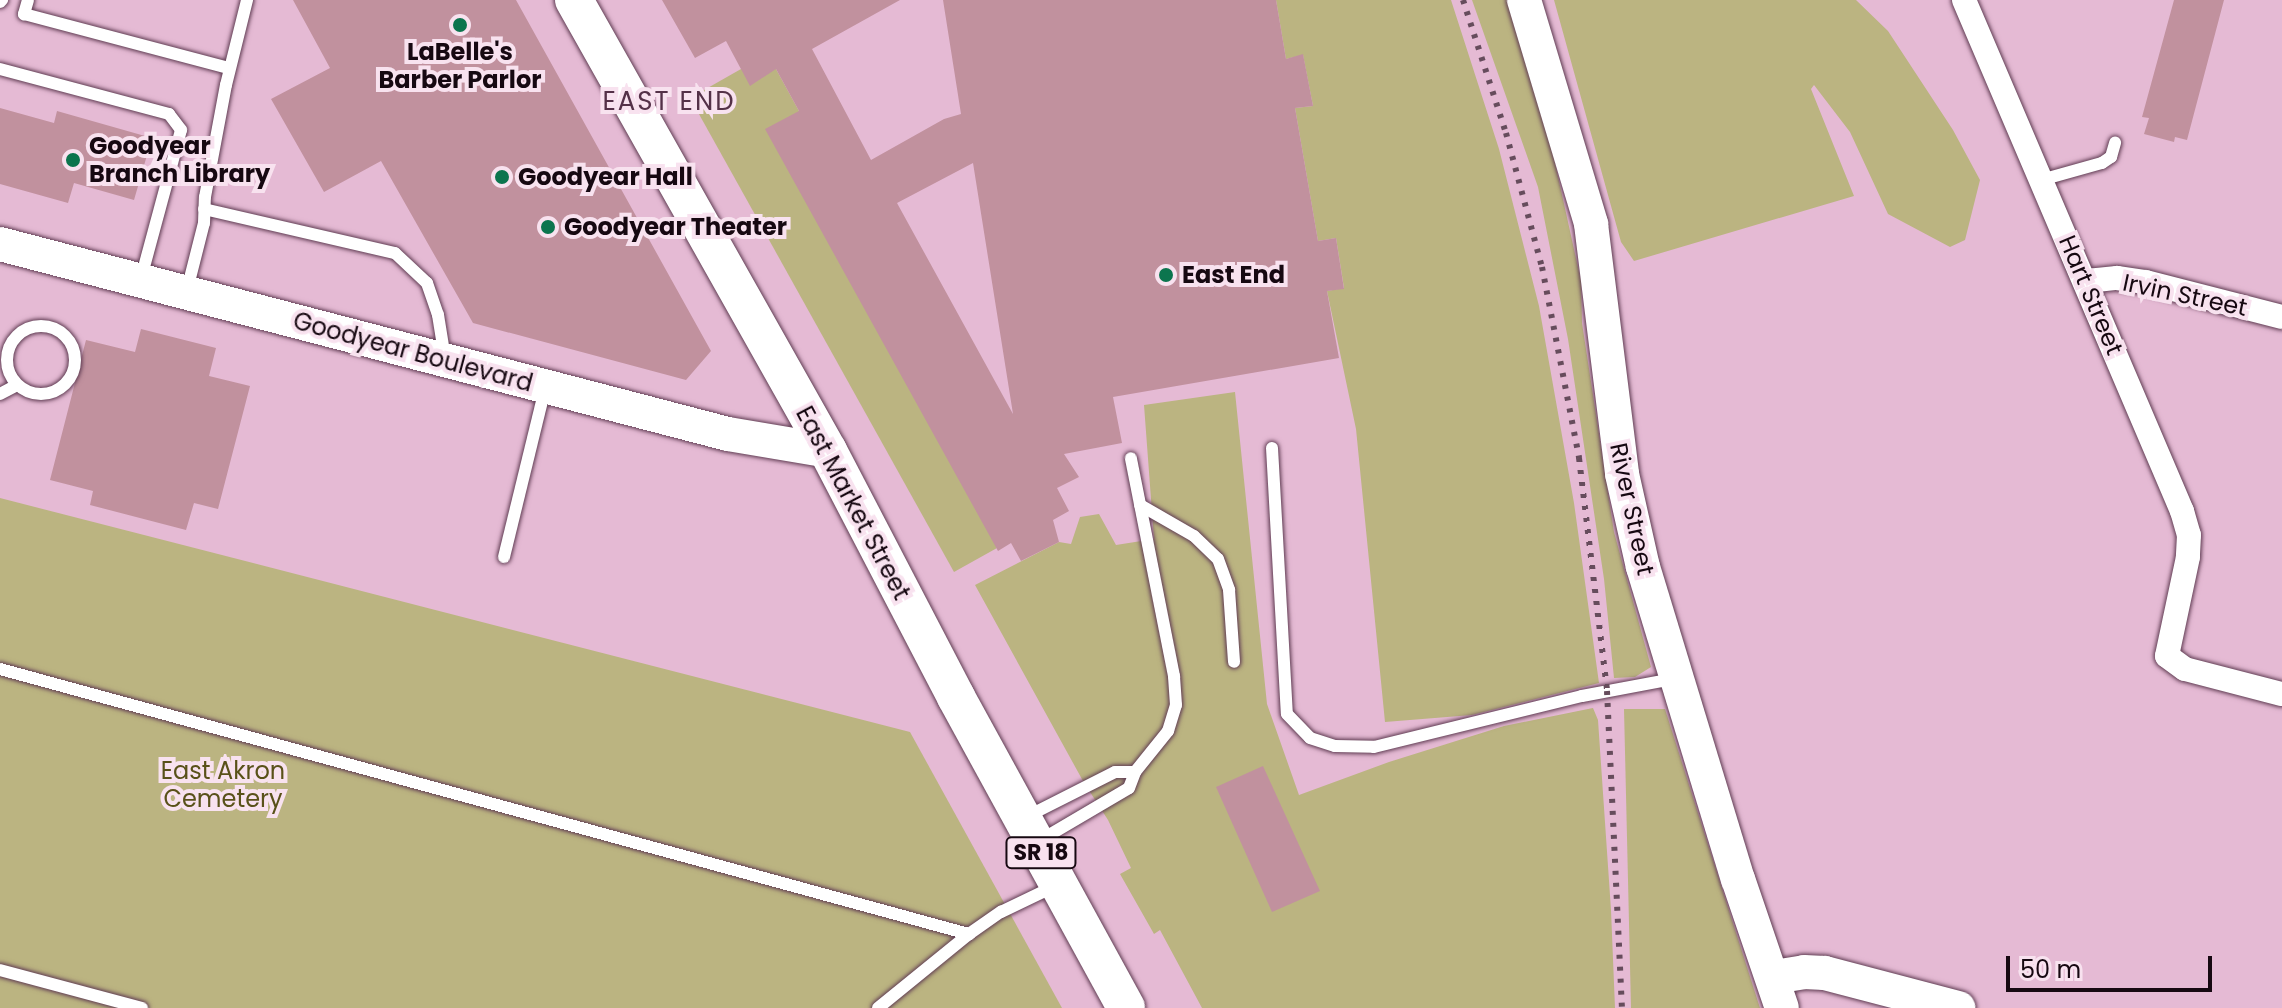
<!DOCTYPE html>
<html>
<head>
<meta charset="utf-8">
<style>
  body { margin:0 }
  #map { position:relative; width:2282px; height:1008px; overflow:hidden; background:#e5bad4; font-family:Poppins,sans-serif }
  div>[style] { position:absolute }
  .green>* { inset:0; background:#bbb481 }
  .building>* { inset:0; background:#c1919e }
  .roads { filter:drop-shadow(0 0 2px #603c53) drop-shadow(0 0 2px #603c53) }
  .lane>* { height:12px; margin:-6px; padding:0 6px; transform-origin:6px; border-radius:6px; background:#fff }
  .lane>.ring { margin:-6px; padding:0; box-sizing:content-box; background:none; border:12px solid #fff; border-radius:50% }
  .street>* { height:24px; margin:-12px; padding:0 12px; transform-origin:12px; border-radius:12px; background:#fff }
  .secondary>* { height:34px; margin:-17px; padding:0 17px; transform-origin:17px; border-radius:17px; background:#fff }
  .primary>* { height:38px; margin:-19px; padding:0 19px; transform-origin:19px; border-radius:19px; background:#fff }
  .rail>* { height:6px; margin-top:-3px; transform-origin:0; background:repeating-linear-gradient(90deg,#664c5c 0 4px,transparent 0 12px) }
  .dots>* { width:22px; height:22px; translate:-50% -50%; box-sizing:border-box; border:4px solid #f8e2ef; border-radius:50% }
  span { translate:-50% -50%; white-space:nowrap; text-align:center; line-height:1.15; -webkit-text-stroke:8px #f8e2ef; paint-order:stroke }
  .shield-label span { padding:2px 6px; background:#f8e2ef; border:2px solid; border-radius:6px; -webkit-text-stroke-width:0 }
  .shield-label { font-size:22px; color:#160811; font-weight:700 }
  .poi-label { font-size:24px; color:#160811; font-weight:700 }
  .left { translate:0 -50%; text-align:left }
  .street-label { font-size:24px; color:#160811 }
  .park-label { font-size:24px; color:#595119 }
  .neighbourhood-label { font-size:26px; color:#543148; letter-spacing:2px }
  .scale { position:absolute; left:2006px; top:956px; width:206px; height:36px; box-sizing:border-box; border:4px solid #160811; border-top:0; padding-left:10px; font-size:24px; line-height:28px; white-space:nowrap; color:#160811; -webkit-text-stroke:6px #f8e2ef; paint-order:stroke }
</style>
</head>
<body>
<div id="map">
  <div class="green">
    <div style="clip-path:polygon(1276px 0,1451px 0,1499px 149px,1539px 306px,1574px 503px,1599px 683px,1472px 715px,1385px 722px,1356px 429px,1327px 291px,1344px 288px,1336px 238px,1318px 241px,1295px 108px,1313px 106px,1303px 55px,1286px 59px)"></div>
    <div style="clip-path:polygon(1472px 0,1507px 0,1544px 113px,1581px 281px,1582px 323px,1614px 532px,1651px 667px,1635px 677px,1614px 678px,1604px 579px,1568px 339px,1538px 187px)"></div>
    <div style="clip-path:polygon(1554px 0,1856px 0,1888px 31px,1953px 130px,1980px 180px,1965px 240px,1950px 247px,1888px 214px,1850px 132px,1814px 85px,1811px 89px,1854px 196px,1634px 261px,1621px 242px)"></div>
    <div style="clip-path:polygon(741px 69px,776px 69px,799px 111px,997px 548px,954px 572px,690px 98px)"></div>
    <div style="clip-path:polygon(1235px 392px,1267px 704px,1299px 795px,1389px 762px,1504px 726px,1593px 708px,1598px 720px,1611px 910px,1615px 1008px,1202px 1008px,1160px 930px,1154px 934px,1120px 874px,1131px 868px,1108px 820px,1083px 781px,975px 585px,1059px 542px,1071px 544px,1080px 517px,1099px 514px,1116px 545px,1154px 539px,1144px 405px)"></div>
    <div style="clip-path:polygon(0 498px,910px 732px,1062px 1008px,0 1008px)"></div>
    <div style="clip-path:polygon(1624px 709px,1665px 709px,1760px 1008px,1631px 1008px)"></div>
  </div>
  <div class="building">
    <div style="clip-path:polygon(293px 0,516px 0,711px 351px,686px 380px,473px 323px,381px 161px,324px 192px,271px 99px,330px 68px)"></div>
    <div style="clip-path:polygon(evenodd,662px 0,900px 0,812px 49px,871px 160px,944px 119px,961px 114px,943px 0,1276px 0,1286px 59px,1303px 54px,1313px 106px,1295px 108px,1318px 241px,1336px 238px,1344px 289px,1327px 291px,1339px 358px,1113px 397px,1122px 443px,1064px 454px,1079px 477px,1057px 488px,1069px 511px,1053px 520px,1059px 542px,1021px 561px,1011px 543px,998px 551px,765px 129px,799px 111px,776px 69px,750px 86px,726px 41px,695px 58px,662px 0,973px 163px,1013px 414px,897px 203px,973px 163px)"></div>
    <div style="clip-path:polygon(2174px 0,2224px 0,2187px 140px,2175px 137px,2174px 142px,2144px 134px,2149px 118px,2142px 117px)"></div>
    <div style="clip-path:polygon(0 108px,54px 123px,57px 111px,152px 138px,134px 200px,74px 183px,68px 203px,0 184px)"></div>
    <div style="clip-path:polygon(141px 329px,216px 348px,209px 376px,250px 386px,218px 509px,194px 503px,186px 530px,90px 505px,93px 491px,50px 480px,86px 340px,135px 352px)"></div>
    <div style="clip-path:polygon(1263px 766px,1320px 891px,1272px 912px,1216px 787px)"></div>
  </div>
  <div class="roads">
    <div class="lane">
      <div style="left:28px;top:0;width:15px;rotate:106deg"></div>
      <div style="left:24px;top:14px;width:212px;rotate:14.8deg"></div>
      <div style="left:0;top:2px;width:3px;rotate:-45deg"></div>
      <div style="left:0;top:69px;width:175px;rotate:14.9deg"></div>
      <div style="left:169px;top:114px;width:20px;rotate:53deg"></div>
      <div style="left:181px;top:130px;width:153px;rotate:105.1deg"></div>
      <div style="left:2041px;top:180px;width:63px;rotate:-15.6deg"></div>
      <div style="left:2102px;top:163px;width:11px;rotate:-34deg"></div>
      <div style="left:2111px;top:157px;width:15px;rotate:-74deg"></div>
      <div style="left:204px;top:209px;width:196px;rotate:13deg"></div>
      <div style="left:395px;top:253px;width:44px;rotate:43.2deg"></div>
      <div style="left:427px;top:283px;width:34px;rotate:71deg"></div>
      <div style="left:438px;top:315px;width:44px;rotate:80.8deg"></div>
      <div style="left:187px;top:290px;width:69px;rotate:-75.8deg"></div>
      <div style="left:204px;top:223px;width:26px;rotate:-88deg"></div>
      <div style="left:205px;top:197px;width:114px;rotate:-79.4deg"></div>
      <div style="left:226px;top:85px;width:88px;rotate:-76.1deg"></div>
      <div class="ring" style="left:7px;top:326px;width:56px;height:56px"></div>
      <div style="left:0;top:394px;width:19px;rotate:-28deg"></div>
      <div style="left:1272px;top:448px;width:266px;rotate:86.8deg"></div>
      <div style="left:1287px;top:714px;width:33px;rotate:46deg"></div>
      <div style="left:1310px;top:738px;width:26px;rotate:18deg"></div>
      <div style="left:1335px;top:746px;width:39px;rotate:1deg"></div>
      <div style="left:1374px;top:747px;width:214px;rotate:-13.8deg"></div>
      <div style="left:1582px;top:696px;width:93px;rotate:-10.6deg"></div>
      <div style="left:1140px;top:505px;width:62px;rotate:29.9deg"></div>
      <div style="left:1194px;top:536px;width:33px;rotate:44deg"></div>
      <div style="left:1218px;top:559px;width:33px;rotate:70deg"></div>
      <div style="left:1229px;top:590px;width:72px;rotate:86deg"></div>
      <div style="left:504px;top:557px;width:173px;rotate:-76.3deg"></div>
      <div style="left:0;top:669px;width:1005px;rotate:15.3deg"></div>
      <div style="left:1026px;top:817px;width:100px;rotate:-26.8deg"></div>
      <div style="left:1115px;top:772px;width:20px"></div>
      <div style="left:1039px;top:841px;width:104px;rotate:-30.5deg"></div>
      <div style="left:1129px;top:788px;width:17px;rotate:-69deg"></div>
      <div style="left:1135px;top:772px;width:53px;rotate:-51.2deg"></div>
      <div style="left:1168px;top:731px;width:27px;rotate:-73deg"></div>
      <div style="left:1176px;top:705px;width:29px;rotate:-94deg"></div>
      <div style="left:1174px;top:676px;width:222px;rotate:-101.2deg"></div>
      <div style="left:0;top:970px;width:147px;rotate:15deg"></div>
      <div style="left:878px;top:1008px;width:117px;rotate:-39.1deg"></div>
      <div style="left:969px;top:934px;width:39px;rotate:-35deg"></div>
      <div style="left:1001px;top:912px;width:60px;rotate:-25.7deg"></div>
    </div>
    <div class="street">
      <div style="left:1964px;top:0;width:556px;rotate:66.9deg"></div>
      <div style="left:2182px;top:511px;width:25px;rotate:74deg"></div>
      <div style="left:2189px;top:535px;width:22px;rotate:93deg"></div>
      <div style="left:2188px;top:557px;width:101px;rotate:102deg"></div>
      <div style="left:2167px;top:656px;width:22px;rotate:36deg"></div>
      <div style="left:2185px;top:669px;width:100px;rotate:14.5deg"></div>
      <div style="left:2087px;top:281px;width:30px;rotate:-6deg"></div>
      <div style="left:2117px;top:278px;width:29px;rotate:8deg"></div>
      <div style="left:2146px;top:282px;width:140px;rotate:14.4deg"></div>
    </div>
    <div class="secondary">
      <div style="left:1524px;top:0;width:234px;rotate:73.3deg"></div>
      <div style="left:1591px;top:224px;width:252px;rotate:82.9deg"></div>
      <div style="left:1622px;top:474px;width:95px;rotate:77.3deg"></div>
      <div style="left:1643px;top:567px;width:326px;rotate:73.1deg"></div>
      <div style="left:1738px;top:879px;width:136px;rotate:71.2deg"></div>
      <div style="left:0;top:244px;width:752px;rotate:14.63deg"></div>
      <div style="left:728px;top:434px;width:101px;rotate:9.6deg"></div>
      <div style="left:1774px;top:977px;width:30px;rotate:-9deg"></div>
      <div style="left:1804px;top:972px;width:21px;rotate:3deg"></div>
      <div style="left:1825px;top:973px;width:138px;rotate:14.7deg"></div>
    </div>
    <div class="primary">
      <div style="left:574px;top:0;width:518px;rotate:60.61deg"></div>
      <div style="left:828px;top:451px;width:277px;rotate:62.5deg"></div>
      <div style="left:956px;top:697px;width:354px;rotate:61.3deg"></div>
    </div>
  </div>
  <div class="rail">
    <div style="left:1463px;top:0;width:140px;rotate:72.1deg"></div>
    <div style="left:1506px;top:133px;width:139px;rotate:75deg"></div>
    <div style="left:1542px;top:267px;width:195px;rotate:79deg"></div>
    <div style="left:1579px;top:458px;width:235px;rotate:83.1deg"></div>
    <div style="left:1607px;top:691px;width:317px;rotate:87.3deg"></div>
  </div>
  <div class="dots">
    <div style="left:460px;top:25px;background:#0c754e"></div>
    <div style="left:73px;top:160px;background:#0c754e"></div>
    <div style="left:502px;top:177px;background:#0c754e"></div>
    <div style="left:548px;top:227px;background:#0c754e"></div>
    <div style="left:1166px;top:275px;background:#0c754e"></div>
  </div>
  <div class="shield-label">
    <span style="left:1041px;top:853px">SR 18</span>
  </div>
  <div class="poi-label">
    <span style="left:460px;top:66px">LaBelle's<br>Barber Parlor</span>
    <span class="left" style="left:89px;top:160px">Goodyear<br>Branch Library</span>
    <span class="left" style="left:518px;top:177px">Goodyear Hall</span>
    <span class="left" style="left:564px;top:227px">Goodyear Theater</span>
    <span class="left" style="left:1182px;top:275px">East End</span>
  </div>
  <div class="street-label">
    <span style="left:2091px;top:295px;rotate:67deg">Hart Street</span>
    <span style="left:2185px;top:295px;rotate:12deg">Irvin Street</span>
    <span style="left:413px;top:352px;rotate:15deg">Goodyear Boulevard</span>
    <span style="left:853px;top:503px;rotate:62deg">East Market Street</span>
    <span style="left:1632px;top:509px;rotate:78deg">River Street</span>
  </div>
  <div class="park-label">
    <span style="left:223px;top:785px">East Akron<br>Cemetery</span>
  </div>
  <div class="neighbourhood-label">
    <span style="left:669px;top:102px">EAST END</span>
  </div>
  <div class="scale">50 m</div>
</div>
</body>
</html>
